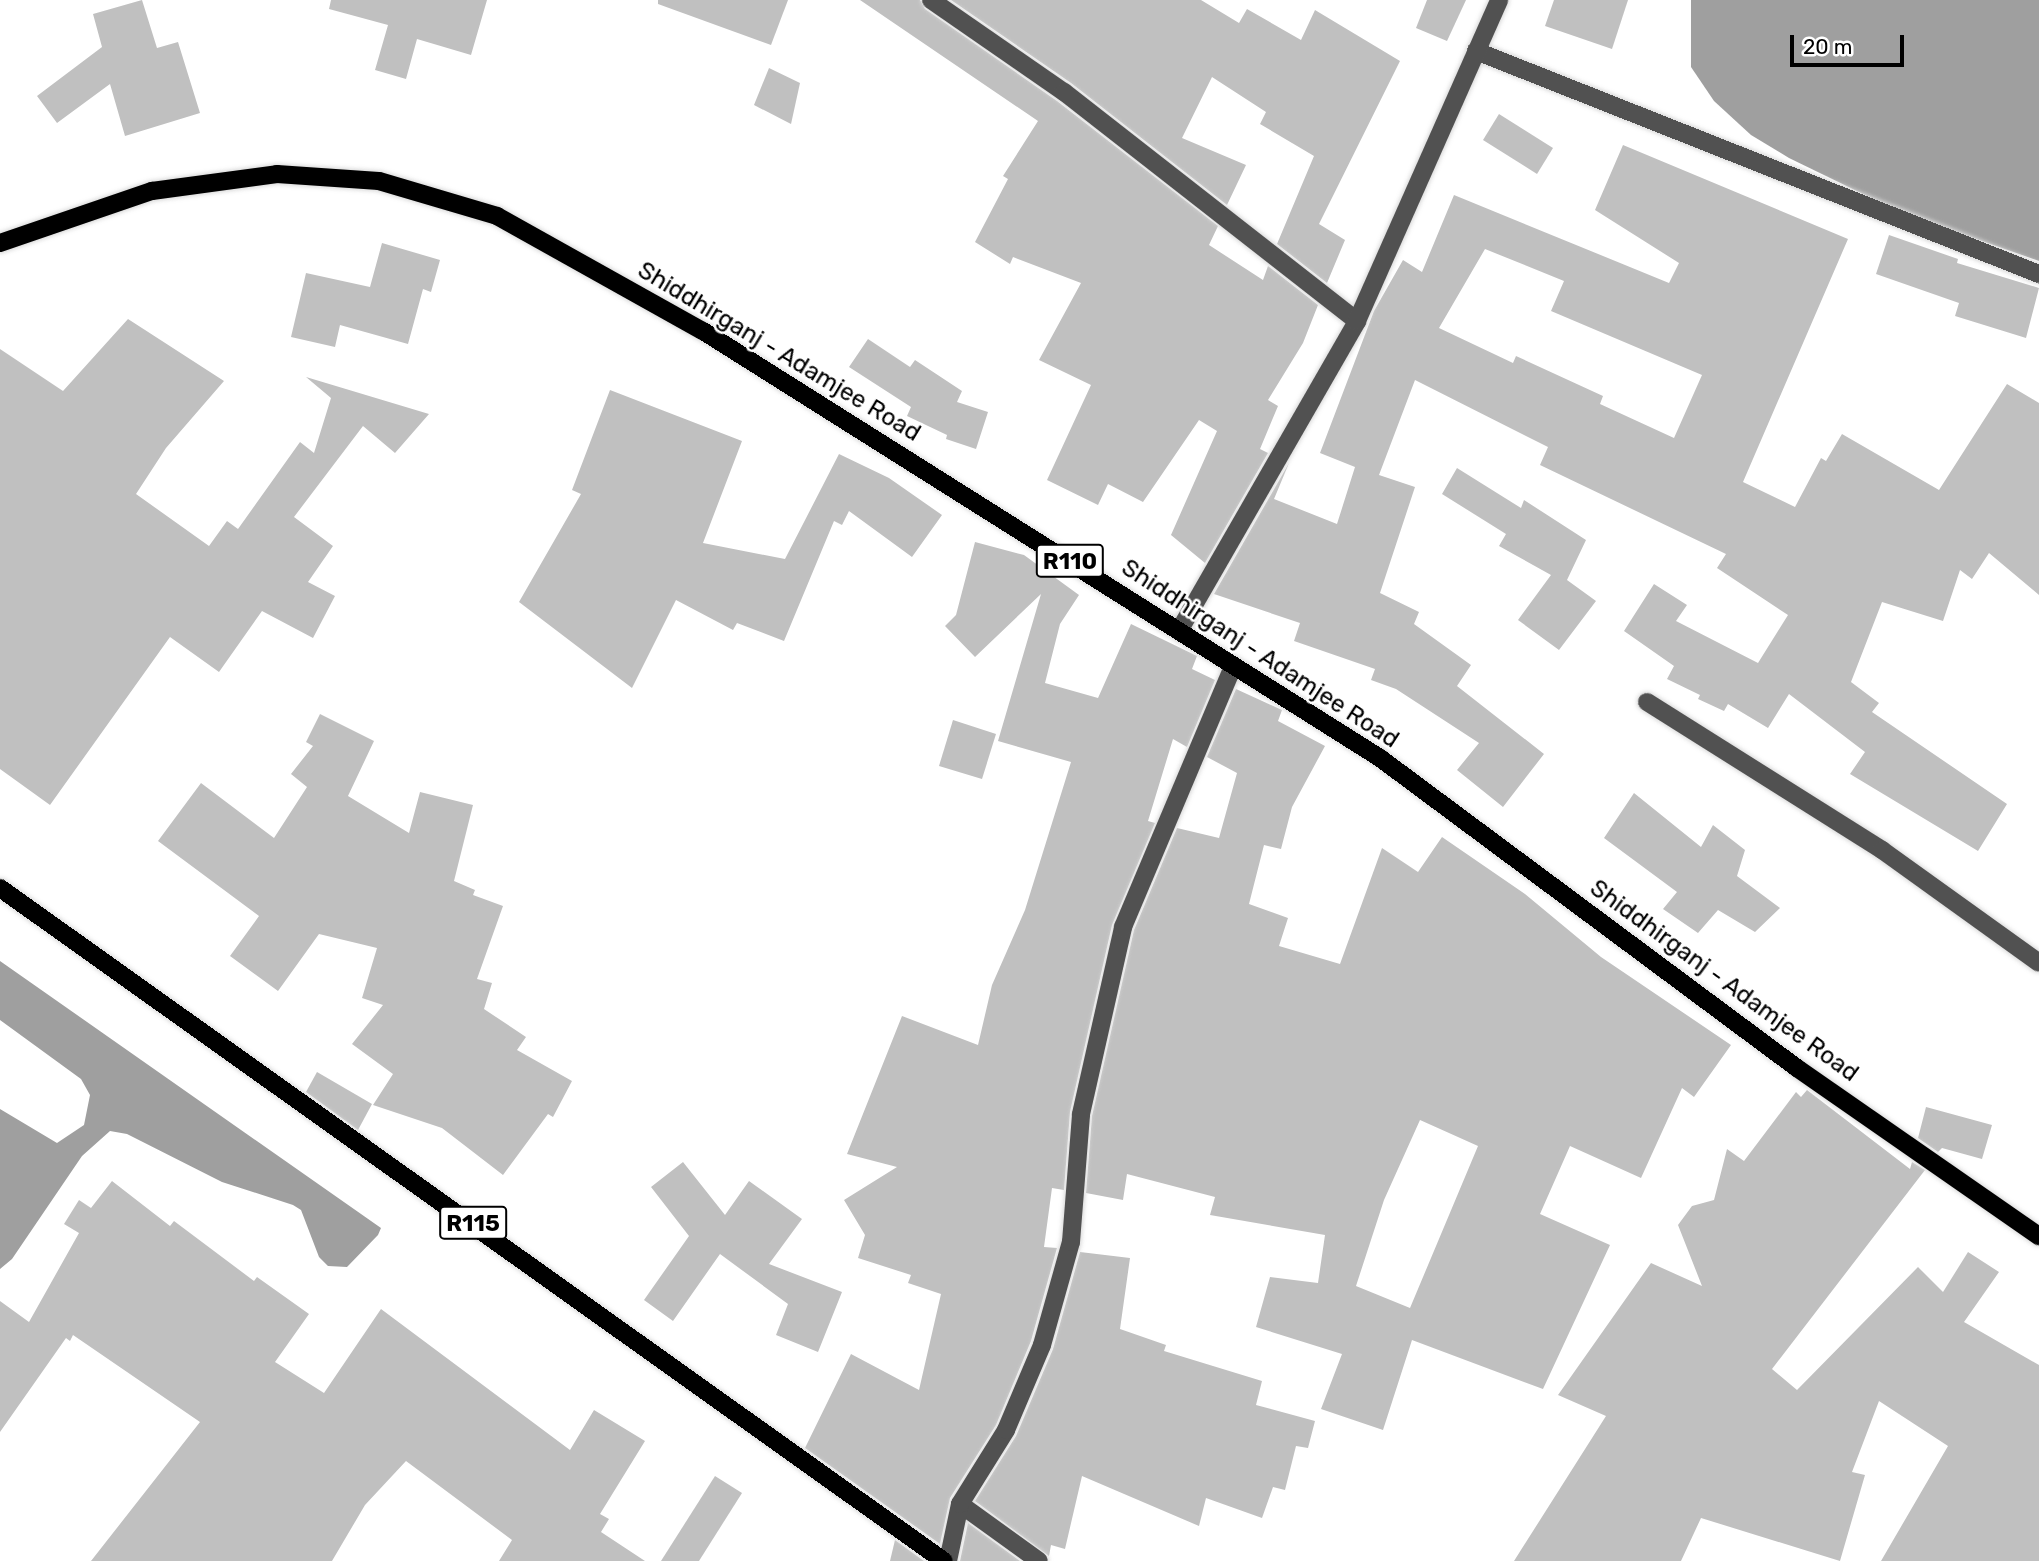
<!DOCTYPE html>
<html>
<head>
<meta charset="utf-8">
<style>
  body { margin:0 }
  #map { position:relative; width:2039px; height:1561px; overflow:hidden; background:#fff; font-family:Rubik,sans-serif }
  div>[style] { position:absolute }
  .water>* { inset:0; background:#9f9f9f }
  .building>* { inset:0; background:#c0c0c0 }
  .roads { filter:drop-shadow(0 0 2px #dbdbdb) drop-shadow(0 0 2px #dbdbdb) }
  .minor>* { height:18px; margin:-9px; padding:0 9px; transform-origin:9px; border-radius:9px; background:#515151 }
  .major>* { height:18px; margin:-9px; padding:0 9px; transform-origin:9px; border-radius:9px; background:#000 }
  span { translate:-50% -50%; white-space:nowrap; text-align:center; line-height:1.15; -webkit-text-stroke:5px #fff; paint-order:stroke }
  .shield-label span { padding:2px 5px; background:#fff; border:2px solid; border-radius:5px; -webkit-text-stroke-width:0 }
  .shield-label { font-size:23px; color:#000; font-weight:700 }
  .street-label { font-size:24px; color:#000 }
  .scale { position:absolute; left:1790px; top:35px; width:114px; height:32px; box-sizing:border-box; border:4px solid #000; border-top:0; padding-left:9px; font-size:21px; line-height:24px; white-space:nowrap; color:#000; -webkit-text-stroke:5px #fff; paint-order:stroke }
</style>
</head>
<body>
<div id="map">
  <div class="water">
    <div style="clip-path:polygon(1691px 0,2039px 0,2039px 261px,1902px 213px,1789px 158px,1751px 135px,1714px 101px,1691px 67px)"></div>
    <div style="clip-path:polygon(0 961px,381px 1228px,378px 1235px,347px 1267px,328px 1266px,319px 1257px,301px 1210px,293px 1205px,222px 1182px,127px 1134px,110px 1131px,82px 1156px,12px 1259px,0 1269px,0 1109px,57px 1143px,84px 1125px,90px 1095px,81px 1079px,0 1020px)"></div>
  </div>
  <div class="building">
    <div style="clip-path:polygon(142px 0,157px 48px,178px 42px,200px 113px,125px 136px,110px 84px,57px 123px,37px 96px,102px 47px,93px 14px)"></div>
    <div style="clip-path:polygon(331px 0,487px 0,471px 55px,417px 39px,406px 79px,375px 70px,388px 25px,329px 9px)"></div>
    <div style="clip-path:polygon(658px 0,788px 0,771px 45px,658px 4px)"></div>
    <div style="clip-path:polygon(860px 0,920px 0,925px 9px,1057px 101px,1218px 226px,1209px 245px,1263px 280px,1268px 266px,1318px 305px,1303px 343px,1268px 400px,1278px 406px,1260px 449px,1268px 453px,1205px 563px,1171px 535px,1217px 431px,1199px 420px,1143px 502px,1108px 484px,1098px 505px,1047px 480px,1091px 385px,1039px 360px,1081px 283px,1013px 257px,1010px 264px,975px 242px,1008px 179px,1003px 176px,1038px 121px)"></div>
    <div style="clip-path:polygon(951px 0,1201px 0,1239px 23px,1247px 9px,1301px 40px,1315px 10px,1400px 61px,1319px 224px,1345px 240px,1327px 283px,1277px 244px,1314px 156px,1260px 124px,1266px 112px,1212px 77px,1182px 138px,1246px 165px,1227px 205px,1071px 83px)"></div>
    <div style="clip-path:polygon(1427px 0,1466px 0,1447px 41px,1416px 28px)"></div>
    <div style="clip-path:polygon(1554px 0,1628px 0,1612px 49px,1545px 26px)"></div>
    <div style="clip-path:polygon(769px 68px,800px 83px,791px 124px,754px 105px)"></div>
    <div style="clip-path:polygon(1499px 114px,1553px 148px,1537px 174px,1483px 140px)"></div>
    <div style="clip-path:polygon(evenodd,1623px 145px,1848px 239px,1743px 482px,1795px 507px,1821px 458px,1826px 461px,1842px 434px,1939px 490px,2007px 384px,2039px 403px,2039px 595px,1989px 553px,1972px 579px,1960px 570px,1943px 621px,1882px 602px,1851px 682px,1879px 703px,1872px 712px,2007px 804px,1978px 851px,1850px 774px,1865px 752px,1789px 694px,1768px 728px,1728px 704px,1724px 711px,1698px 699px,1700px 695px,1667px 679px,1674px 666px,1624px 631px,1654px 584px,1687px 605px,1676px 621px,1758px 663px,1788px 615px,1717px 568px,1726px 554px,1540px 465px,1548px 447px,1415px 380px,1379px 475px,1415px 487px,1380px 593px,1419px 612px,1414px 624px,1471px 665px,1457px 686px,1544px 754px,1503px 807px,1457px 770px,1479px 743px,1396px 689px,1371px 680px,1375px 669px,1294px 641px,1300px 623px,1214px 594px,1289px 463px,1274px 499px,1337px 524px,1355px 467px,1320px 453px,1374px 311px,1403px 260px,1422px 272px,1454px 195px,1669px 283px,1679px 263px,1595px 210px,1623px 145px,1485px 249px,1564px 281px,1551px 311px,1702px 375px,1674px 438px,1600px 404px,1603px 396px,1516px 356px,1513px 363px,1439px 328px,1485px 249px)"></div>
    <div style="clip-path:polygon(1889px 235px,1958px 259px,1957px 263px,2039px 288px,2026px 338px,1955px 316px,1959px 303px,1876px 274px)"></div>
    <div style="clip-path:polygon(382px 243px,440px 260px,431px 292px,423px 289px,408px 344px,340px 325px,335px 347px,291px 337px,306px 273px,370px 287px)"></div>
    <div style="clip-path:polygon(128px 319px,224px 381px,166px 448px,136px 494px,209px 546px,227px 521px,238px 529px,300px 442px,314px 453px,331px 398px,306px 377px,429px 414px,395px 453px,363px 426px,294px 517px,333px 546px,308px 582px,335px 596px,313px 638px,262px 611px,219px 672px,170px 637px,50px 805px,0 769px,0 349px,63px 391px)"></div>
    <div style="clip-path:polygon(868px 339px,910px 367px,915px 360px,962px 391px,957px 402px,988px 412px,976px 449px,946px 439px,947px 435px,907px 416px,911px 407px,849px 367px)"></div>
    <div style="clip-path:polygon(610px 390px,742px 441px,703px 543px,785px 559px,839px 454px,889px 478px,942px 515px,912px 557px,849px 511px,842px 525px,834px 521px,784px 641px,737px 623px,733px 630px,676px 600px,632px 688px,519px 602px,581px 494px,572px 490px)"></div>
    <div style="clip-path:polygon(1457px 468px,1521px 508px,1524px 500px,1586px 540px,1567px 580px,1596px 601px,1559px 650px,1518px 620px,1551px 575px,1499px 546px,1506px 534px,1442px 494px)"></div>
    <div style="clip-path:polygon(975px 542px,1024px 555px,1079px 595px,1060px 624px,1045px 683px,1098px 698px,1131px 624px,1197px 656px,1192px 669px,1215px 680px,1187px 747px,1173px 739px,1148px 821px,1155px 823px,1112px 925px,1070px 1112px,1064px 1190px,1052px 1188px,1044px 1247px,1057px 1248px,1031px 1341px,996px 1425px,950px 1498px,940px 1544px,805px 1448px,851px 1354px,919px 1390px,941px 1294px,908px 1283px,911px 1275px,858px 1258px,865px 1235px,844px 1200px,897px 1167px,847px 1154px,902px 1016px,978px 1045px,992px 985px,1025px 910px,1071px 762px,998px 741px,1041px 594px,975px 657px,945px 626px,956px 615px)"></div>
    <div style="clip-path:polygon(evenodd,1236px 689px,1282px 710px,1278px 721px,1325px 746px,1292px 807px,1281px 849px,1264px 845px,1249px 904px,1288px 918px,1279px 946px,1340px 964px,1382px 848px,1418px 872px,1442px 837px,1525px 894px,1601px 957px,1731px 1045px,1694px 1097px,1682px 1088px,1641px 1178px,1570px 1146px,1540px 1214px,1610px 1245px,1543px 1389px,1412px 1340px,1383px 1430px,1321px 1409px,1342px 1354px,1256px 1327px,1270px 1277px,1318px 1283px,1325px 1235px,1210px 1215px,1215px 1197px,1127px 1174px,1123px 1200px,1086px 1193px,1092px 1116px,1134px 930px,1177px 828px,1219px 838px,1237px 773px,1207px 757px,1236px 689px,1420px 1120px,1478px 1146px,1410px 1308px,1356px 1286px,1384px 1200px,1420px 1120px)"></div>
    <div style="clip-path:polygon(320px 714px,374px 741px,348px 796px,409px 833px,420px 792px,473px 805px,454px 881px,475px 890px,473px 895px,503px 906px,477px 979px,492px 983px,484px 1009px,526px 1037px,517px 1050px,572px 1081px,553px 1117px,548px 1114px,503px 1175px,442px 1128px,373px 1105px,393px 1074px,352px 1044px,383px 1005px,362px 998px,377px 948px,319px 934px,278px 991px,230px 956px,259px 916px,158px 841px,201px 783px,274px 838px,307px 787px,291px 774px,313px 746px,306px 742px)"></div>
    <div style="clip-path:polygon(953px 720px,996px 734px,982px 779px,939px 766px)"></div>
    <div style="clip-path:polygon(1634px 793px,1701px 847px,1713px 825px,1745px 850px,1737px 876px,1780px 908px,1755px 932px,1718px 910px,1698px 933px,1663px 909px,1677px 892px,1604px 838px)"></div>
    <div style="clip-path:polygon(317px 1072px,372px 1104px,358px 1130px,306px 1092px)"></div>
    <div style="clip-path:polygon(1807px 1090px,1910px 1169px,1912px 1162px,1925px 1170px,1772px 1369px,1797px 1390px,1918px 1267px,1943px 1292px,1968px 1252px,1999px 1272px,1964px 1322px,2039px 1365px,2039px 1561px,1881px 1561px,1948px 1446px,1879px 1401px,1852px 1472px,1865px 1475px,1840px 1561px,1701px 1518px,1681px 1561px,1514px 1561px,1606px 1416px,1558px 1395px,1651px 1263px,1702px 1286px,1678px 1225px,1692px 1206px,1714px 1200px,1727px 1149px,1744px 1161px,1796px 1092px,1801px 1097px)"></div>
    <div style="clip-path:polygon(1926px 1107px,1992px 1125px,1982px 1159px,1942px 1148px,1938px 1152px,1918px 1138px)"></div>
    <div style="clip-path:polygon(683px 1162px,725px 1215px,749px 1181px,802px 1219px,769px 1264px,842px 1292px,818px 1352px,776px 1335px,788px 1304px,720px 1254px,673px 1321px,644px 1300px,689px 1236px,651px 1187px)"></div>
    <div style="clip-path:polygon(112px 1181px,170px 1226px,174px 1221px,254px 1281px,257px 1277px,309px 1314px,275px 1362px,324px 1393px,381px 1309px,570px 1450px,594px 1410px,645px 1441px,600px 1514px,609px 1519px,601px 1532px,645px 1561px,499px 1561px,512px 1540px,406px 1461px,365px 1505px,332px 1561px,91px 1561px,200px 1422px,73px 1335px,70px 1341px,66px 1338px,0 1432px,0 1301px,29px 1322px,79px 1233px,64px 1224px,79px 1200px,91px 1208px)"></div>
    <div style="clip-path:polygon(1080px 1252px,1130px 1258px,1120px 1329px,1166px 1345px,1164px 1351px,1262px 1381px,1256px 1405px,1315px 1421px,1308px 1448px,1296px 1446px,1285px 1490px,1273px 1487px,1262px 1518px,1206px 1498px,1199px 1526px,1082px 1476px,1065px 1549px,1051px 1545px,1049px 1556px,975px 1501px,1016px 1436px,1053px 1349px)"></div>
    <div style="clip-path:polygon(715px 1476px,742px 1493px,699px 1561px,661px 1561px)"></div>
    <div style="clip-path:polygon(968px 1523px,1020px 1561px,960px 1561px)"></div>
    <div style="clip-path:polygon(895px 1540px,924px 1561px,890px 1561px)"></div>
  </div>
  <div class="roads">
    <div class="minor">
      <div style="left:931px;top:0;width:162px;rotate:34.7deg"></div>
      <div style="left:1064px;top:92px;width:372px;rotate:38deg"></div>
      <div style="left:1476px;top:51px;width:606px;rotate:21.61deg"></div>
      <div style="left:1179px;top:631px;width:357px;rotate:-60.1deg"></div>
      <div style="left:1357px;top:321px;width:351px;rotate:-66.1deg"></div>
      <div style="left:1647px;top:702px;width:278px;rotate:32.2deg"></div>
      <div style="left:1882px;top:850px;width:193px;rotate:35.7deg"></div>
      <div style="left:960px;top:1504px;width:97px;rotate:35.8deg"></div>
      <div style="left:948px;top:1561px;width:58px;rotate:-78.1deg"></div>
      <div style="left:960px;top:1504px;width:87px;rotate:-58.1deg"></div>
      <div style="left:1006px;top:1430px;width:92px;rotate:-67deg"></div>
      <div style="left:1042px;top:1345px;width:107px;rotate:-74.3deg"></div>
      <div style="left:1071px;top:1242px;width:128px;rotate:-85.5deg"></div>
      <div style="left:1081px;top:1114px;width:192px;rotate:-77.3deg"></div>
      <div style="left:1123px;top:927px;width:283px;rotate:-67.1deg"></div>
    </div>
    <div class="major">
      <div style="left:0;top:243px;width:161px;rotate:-18.9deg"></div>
      <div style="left:152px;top:191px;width:126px;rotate:-7.7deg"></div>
      <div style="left:277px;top:174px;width:102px;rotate:3.9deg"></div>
      <div style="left:379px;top:181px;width:123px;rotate:16.5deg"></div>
      <div style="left:497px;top:216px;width:236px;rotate:29.2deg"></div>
      <div style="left:703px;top:331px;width:800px;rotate:32.24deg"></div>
      <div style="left:1380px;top:758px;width:520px;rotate:36.63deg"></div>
      <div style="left:1797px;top:1068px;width:295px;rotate:34.8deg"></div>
      <div style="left:0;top:888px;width:1159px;rotate:35.49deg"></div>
    </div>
  </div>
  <div class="shield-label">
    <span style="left:1070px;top:561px">R110</span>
    <span style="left:473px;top:1223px">R115</span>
  </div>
  <div class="street-label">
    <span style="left:779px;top:352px;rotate:31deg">Shiddhirganj - Adamjee Road</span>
    <span style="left:1260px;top:654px;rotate:33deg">Shiddhirganj - Adamjee Road</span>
    <span style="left:1724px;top:981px;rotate:36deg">Shiddhirganj - Adamjee Road</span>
  </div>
  <div class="scale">20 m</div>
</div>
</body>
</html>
